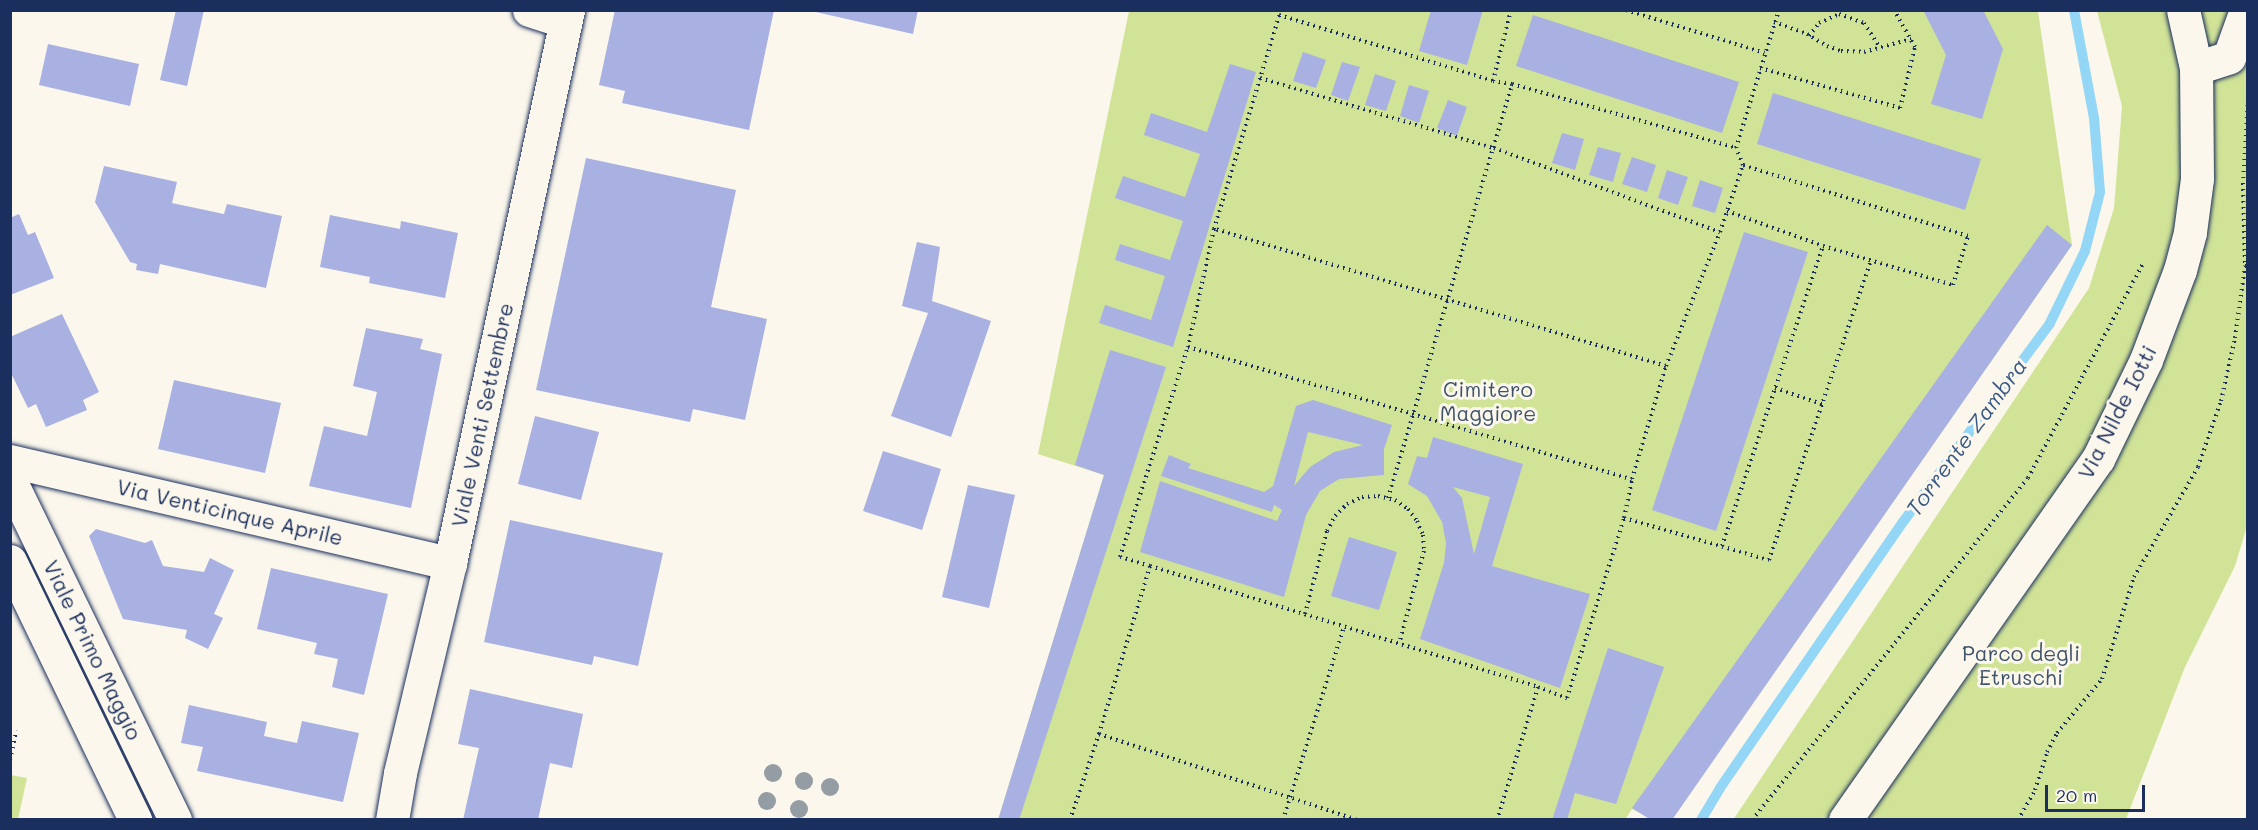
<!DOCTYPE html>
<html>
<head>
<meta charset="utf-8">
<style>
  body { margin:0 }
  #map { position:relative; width:2258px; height:830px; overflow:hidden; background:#fbf7ec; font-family:Mali,sans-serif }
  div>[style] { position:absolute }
  .green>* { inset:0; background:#d1e397 }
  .stream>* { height:10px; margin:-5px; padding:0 5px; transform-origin:5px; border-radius:5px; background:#94d6f6 }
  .building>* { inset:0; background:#a8b1e1 }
  .path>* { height:4px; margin-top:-2px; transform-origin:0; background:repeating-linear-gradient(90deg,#1b2f5e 0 1.5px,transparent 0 6px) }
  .roads { filter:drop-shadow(0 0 2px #1b2f5e) drop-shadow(0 0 2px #1b2f5e) }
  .minor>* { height:33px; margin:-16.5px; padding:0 16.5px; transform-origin:16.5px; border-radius:16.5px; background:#fbf7ec }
  .major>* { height:33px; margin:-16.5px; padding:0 16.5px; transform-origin:16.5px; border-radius:16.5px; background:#fbf7ec }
  .trees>* { width:18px; height:18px; margin:-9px; border-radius:50%; background:#949da4 }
  span { translate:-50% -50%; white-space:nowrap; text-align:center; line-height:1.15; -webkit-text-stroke:6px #fbf7ec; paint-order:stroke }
  .park-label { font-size:21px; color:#3f5369 }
  .street-label { font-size:21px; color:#1b2f5e }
  .water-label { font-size:22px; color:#395984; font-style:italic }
  .frame { position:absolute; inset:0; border:12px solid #1b2f5e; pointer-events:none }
  .scale { position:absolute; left:2045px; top:785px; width:100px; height:27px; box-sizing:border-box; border:3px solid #1b2f5e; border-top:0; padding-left:8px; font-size:18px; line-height:21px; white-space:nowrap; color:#1b2f5e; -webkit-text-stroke:4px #fbf7ec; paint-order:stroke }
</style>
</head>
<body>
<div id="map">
  <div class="green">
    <div style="clip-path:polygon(1129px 11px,2038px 11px,2072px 245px,1672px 819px,1651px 819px,1632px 809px,1625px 820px,998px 820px,1104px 475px,1038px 454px)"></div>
    <div style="clip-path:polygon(2097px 11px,2247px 11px,2247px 526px,2235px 566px,2185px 667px,2126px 819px,1733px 820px,2089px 288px,2114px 208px,2122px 106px)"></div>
    <div style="clip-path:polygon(11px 775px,27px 778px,18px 819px,11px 819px)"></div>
  </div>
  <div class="stream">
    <div style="left:1701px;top:820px;width:37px;rotate:-59deg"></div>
    <div style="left:1720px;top:788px;width:323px;rotate:-55.5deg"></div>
    <div style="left:1903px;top:522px;width:247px;rotate:-53.5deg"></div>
    <div style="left:2050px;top:323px;width:80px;rotate:-64.1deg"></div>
    <div style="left:2085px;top:251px;width:61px;rotate:-75.7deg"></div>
    <div style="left:2100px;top:192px;width:74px;rotate:-94.6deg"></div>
    <div style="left:2094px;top:118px;width:110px;rotate:-100.5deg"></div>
  </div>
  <div class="building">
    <div style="clip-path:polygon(176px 10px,204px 10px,187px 86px,160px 80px)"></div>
    <div style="clip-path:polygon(615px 10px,774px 10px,749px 130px,622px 103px,625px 91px,599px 85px)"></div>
    <div style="clip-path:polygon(807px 10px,918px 10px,913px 34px)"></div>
    <div style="clip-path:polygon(1431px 10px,1483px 10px,1467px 65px,1419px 51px)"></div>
    <div style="clip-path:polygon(1923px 10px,1983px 10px,2003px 49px,1982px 119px,1931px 104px,1946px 55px)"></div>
    <div style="clip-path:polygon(1533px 15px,1739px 82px,1722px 133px,1516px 66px)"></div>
    <div style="clip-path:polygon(48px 44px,139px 64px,130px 106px,39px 85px)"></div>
    <div style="clip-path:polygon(1303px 52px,1326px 60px,1316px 88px,1293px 81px)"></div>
    <div style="clip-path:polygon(1342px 62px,1360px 67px,1348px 101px,1331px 95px)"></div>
    <div style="clip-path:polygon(1230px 64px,1256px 72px,1173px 347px,1099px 323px,1105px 305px,1151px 320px,1165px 276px,1115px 260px,1120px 244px,1170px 260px,1183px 221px,1115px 198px,1123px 176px,1185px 197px,1200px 154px,1144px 135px,1151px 113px,1207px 132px)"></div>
    <div style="clip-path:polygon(1375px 74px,1396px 81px,1386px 111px,1365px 105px)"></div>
    <div style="clip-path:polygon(1409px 85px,1429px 91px,1419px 123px,1400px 116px)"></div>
    <div style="clip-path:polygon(1773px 93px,1981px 159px,1965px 210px,1757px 144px)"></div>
    <div style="clip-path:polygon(1448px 100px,1467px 107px,1457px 136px,1437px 128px)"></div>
    <div style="clip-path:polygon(1562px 133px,1584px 139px,1575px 170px,1552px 163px)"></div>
    <div style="clip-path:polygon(1598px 147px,1621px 153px,1613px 182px,1589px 175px)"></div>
    <div style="clip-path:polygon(1632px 157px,1656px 165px,1647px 192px,1622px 184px)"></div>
    <div style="clip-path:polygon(586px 158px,736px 190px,711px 307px,767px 319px,745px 420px,693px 409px,690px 422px,536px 390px)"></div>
    <div style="clip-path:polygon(104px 166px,177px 182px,172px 203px,224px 214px,227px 204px,282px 216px,266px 288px,160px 264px,158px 274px,136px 270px,137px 264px,130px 262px,95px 202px)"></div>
    <div style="clip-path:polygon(1667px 170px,1688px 177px,1678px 205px,1658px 198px)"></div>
    <div style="clip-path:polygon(1700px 180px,1723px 188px,1715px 213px,1692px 206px)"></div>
    <div style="clip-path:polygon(19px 214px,28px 235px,35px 232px,54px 278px,10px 295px,10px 218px)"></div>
    <div style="clip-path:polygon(330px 215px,400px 229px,401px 221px,458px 233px,445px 298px,369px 283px,370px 277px,320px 267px)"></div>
    <div style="clip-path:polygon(2047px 225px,2072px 245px,1672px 820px,1651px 820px,1632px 808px)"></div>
    <div style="clip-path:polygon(1744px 232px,1808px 252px,1716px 531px,1652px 510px)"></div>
    <div style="clip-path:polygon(917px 242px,940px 247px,932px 301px,991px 321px,951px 437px,891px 416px,928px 313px,902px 306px)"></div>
    <div style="clip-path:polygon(62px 314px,99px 392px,83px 400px,87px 410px,46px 427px,36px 404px,28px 408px,10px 371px,10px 337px)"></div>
    <div style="clip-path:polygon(366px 328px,423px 339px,420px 349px,442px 354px,411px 508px,309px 486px,324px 426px,367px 436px,377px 392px,353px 386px)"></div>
    <div style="clip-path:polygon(1110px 350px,1166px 367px,1019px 820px,998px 820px,1104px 475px,1075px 465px)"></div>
    <div style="clip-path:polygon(174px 380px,281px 403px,265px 473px,158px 449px)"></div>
    <div style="clip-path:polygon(evenodd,1313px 400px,1392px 425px,1384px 449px,1384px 475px,1339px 479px,1320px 491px,1306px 515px,1284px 597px,1140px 552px,1160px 481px,1277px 521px,1282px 510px,1274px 505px,1272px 512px,1161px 476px,1169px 455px,1191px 464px,1188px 468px,1264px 492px,1273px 486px,1296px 406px,1313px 400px,1308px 432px,1363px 445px,1334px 452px,1310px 467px,1294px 486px,1308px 432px)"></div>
    <div style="clip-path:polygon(535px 416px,599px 432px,581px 500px,518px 484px)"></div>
    <div style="clip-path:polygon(evenodd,1433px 437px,1523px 464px,1492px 566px,1590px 594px,1560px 688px,1420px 639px,1444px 563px,1446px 543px,1442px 522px,1427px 496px,1408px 484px,1417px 456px,1427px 458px,1433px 437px,1453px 487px,1490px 497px,1474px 554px,1462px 498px,1453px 487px)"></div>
    <div style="clip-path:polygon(883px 451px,941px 469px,922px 530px,863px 511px)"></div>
    <div style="clip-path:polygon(968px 485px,1015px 495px,989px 608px,942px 597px)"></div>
    <div style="clip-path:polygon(510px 520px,663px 553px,638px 666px,594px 656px,592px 665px,484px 642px)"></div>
    <div style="clip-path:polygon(96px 529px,145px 543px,152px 540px,163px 566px,204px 572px,210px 558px,234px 570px,214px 614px,223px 618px,208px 649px,185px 638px,187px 630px,123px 619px,89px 536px)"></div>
    <div style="clip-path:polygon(1349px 537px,1397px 552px,1379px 610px,1331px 596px)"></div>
    <div style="clip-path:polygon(271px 568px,388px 594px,364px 695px,332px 687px,338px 659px,314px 654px,317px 643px,257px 629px)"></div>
    <div style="clip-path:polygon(1608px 648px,1664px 667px,1616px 804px,1575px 793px,1567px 820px,1552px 820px)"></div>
    <div style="clip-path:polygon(470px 689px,583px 714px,572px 768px,550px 763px,538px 820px,463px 820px,479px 748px,458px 744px)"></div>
    <div style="clip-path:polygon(189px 705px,267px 722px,264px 736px,297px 743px,302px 721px,359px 733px,343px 802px,197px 771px,203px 747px,181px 743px)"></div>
  </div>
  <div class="path">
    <div style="left:1626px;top:10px;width:145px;rotate:17.2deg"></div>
    <div style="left:1279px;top:15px;width:224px;rotate:17.1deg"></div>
    <div style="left:1774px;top:22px;width:35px;rotate:20deg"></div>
    <div style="left:1807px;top:34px;width:23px;rotate:31deg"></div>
    <div style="left:1827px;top:46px;width:15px;rotate:20deg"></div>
    <div style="left:1841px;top:51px;width:23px;rotate:2deg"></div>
    <div style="left:1864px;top:52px;width:49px;rotate:-15.5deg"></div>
    <div style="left:1809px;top:36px;width:16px;rotate:-52deg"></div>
    <div style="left:1819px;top:23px;width:22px;rotate:-24deg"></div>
    <div style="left:1839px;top:14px;width:27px;rotate:20deg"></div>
    <div style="left:1864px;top:23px;width:30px;rotate:57deg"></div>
    <div style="left:1760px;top:68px;width:146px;rotate:15.9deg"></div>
    <div style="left:1900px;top:108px;width:63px;rotate:-76.2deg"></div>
    <div style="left:1915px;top:47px;width:43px;rotate:-119.6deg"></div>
    <div style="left:1260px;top:78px;width:244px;rotate:16.7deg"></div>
    <div style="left:1494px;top:148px;width:241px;rotate:20.4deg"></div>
    <div style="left:1720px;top:232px;width:71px;rotate:-71.1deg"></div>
    <div style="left:1743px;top:165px;width:18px;rotate:-112deg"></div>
    <div style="left:1736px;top:148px;width:145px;rotate:-72.7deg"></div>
    <div style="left:1512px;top:84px;width:233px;rotate:15.9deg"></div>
    <div style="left:2248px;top:99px;width:84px;rotate:93.4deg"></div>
    <div style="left:2243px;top:183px;width:83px;rotate:88.6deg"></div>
    <div style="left:2245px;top:266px;width:3px"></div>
    <div style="left:1727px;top:211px;width:102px;rotate:20deg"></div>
    <div style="left:1823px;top:246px;width:136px;rotate:16.7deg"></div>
    <div style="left:1953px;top:285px;width:51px;rotate:-73deg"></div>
    <div style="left:1968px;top:236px;width:236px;rotate:-162.5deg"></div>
    <div style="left:1214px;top:229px;width:121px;rotate:102.4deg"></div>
    <div style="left:1188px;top:347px;width:463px;rotate:16.6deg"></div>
    <div style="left:1632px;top:479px;width:118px;rotate:-73.3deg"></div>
    <div style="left:1666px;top:366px;width:472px;rotate:-163.1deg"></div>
    <div style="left:1214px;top:229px;width:229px;rotate:-73deg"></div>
    <div style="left:1666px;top:366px;width:144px;rotate:-68.1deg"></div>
    <div style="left:1775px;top:388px;width:50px;rotate:18.8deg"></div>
    <div style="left:1388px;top:498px;width:432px;rotate:-73.3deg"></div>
    <div style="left:1512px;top:84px;width:19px;rotate:-171deg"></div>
    <div style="left:1493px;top:81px;width:73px;rotate:-75.8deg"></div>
    <div style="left:1624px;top:518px;width:151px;rotate:16.2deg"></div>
    <div style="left:1769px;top:560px;width:317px;rotate:-71.2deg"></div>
    <div style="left:1722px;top:546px;width:317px;rotate:-71.4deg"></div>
    <div style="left:1150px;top:566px;width:31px;rotate:-163deg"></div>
    <div style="left:1120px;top:557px;width:221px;rotate:-72.1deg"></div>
    <div style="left:1305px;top:614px;width:86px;rotate:-75.2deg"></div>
    <div style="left:1327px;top:531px;width:17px;rotate:-62deg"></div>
    <div style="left:1335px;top:516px;width:17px;rotate:-45deg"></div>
    <div style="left:1347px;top:504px;width:17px;rotate:-25deg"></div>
    <div style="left:1362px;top:497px;width:16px;rotate:-4deg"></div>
    <div style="left:1378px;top:496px;width:17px;rotate:13deg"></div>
    <div style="left:1395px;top:500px;width:16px;rotate:35deg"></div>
    <div style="left:1408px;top:509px;width:15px;rotate:53deg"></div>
    <div style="left:1417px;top:521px;width:15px;rotate:67deg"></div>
    <div style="left:1423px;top:535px;width:16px;rotate:86deg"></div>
    <div style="left:1424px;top:551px;width:96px;rotate:105deg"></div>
    <div style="left:1538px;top:687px;width:31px;rotate:21deg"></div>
    <div style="left:1567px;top:698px;width:189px;rotate:-72.4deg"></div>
    <div style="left:1624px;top:518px;width:40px;rotate:-78deg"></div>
    <div style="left:1099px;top:734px;width:176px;rotate:-73.1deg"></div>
    <div style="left:1150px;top:566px;width:406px;rotate:17.3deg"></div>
    <div style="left:1538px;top:687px;width:139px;rotate:107.1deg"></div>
    <div style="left:10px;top:760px;width:30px;rotate:-78deg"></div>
    <div style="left:1070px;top:820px;width:91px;rotate:-71.4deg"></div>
    <div style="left:1099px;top:734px;width:272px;rotate:18.4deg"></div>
    <div style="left:1283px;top:820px;width:202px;rotate:-72.5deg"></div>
    <div style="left:1752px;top:820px;width:439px;rotate:-51.1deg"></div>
    <div style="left:2028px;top:478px;width:242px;rotate:-61.8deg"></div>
    <div style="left:2018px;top:820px;width:34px;rotate:-60deg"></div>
    <div style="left:2035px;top:790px;width:40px;rotate:-72deg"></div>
    <div style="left:2047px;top:752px;width:21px;rotate:-62deg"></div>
    <div style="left:2057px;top:733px;width:70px;rotate:-50.2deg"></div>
    <div style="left:2102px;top:679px;width:107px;rotate:-72.6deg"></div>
    <div style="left:2134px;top:577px;width:127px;rotate:-59.8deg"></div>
    <div style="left:2198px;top:467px;width:70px;rotate:-70.8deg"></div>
    <div style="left:2221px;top:401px;width:65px;rotate:-77.5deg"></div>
    <div style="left:2235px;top:338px;width:73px;rotate:-82.1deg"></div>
  </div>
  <div class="roads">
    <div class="minor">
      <div style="left:529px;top:10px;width:38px;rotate:18deg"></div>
      <div style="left:2196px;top:68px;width:35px;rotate:-18deg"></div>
      <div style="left:2229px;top:57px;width:50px;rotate:-70.1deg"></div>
      <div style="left:10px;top:461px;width:452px;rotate:13.1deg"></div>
      <div style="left:392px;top:820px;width:48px;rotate:-80.3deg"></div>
      <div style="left:400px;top:773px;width:216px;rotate:-76.6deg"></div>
      <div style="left:450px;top:563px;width:565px;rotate:-77.95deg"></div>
      <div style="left:1845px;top:820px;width:441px;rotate:-55deg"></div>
      <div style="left:2098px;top:459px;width:110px;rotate:-64.1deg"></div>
      <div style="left:2146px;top:360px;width:96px;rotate:-69.3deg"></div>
      <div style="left:2180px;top:270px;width:39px;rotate:-75deg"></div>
      <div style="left:2190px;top:232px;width:53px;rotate:-82.5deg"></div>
      <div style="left:2197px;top:179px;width:111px;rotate:-90.5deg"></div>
      <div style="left:2196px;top:68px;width:59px;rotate:-102.6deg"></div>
    </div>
    <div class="major">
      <div style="left:10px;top:480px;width:378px;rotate:64.1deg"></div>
      <div style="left:10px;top:561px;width:288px;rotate:64.2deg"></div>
    </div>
  </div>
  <div class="trees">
    <div style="left:773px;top:773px"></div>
    <div style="left:804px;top:781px"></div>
    <div style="left:830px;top:787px"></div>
    <div style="left:767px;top:801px"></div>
    <div style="left:799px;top:809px"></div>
  </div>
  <div class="park-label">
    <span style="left:1488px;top:401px">Cimitero<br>Maggiore</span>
    <span style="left:2021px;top:665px">Parco degli<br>Etruschi</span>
  </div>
  <div class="street-label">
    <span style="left:2117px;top:412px;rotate:-63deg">Via Nilde Iotti</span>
    <span style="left:482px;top:415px;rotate:-78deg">Viale Venti Settembre</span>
    <span style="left:230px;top:512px;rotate:13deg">Via Venticinque Aprile</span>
    <span style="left:93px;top:650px;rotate:64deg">Viale Primo Maggio</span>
  </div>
  <div class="water-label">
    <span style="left:1966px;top:437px;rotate:-54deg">Torrente Zambra</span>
  </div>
  <div class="frame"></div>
  <div class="scale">20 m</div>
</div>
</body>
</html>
